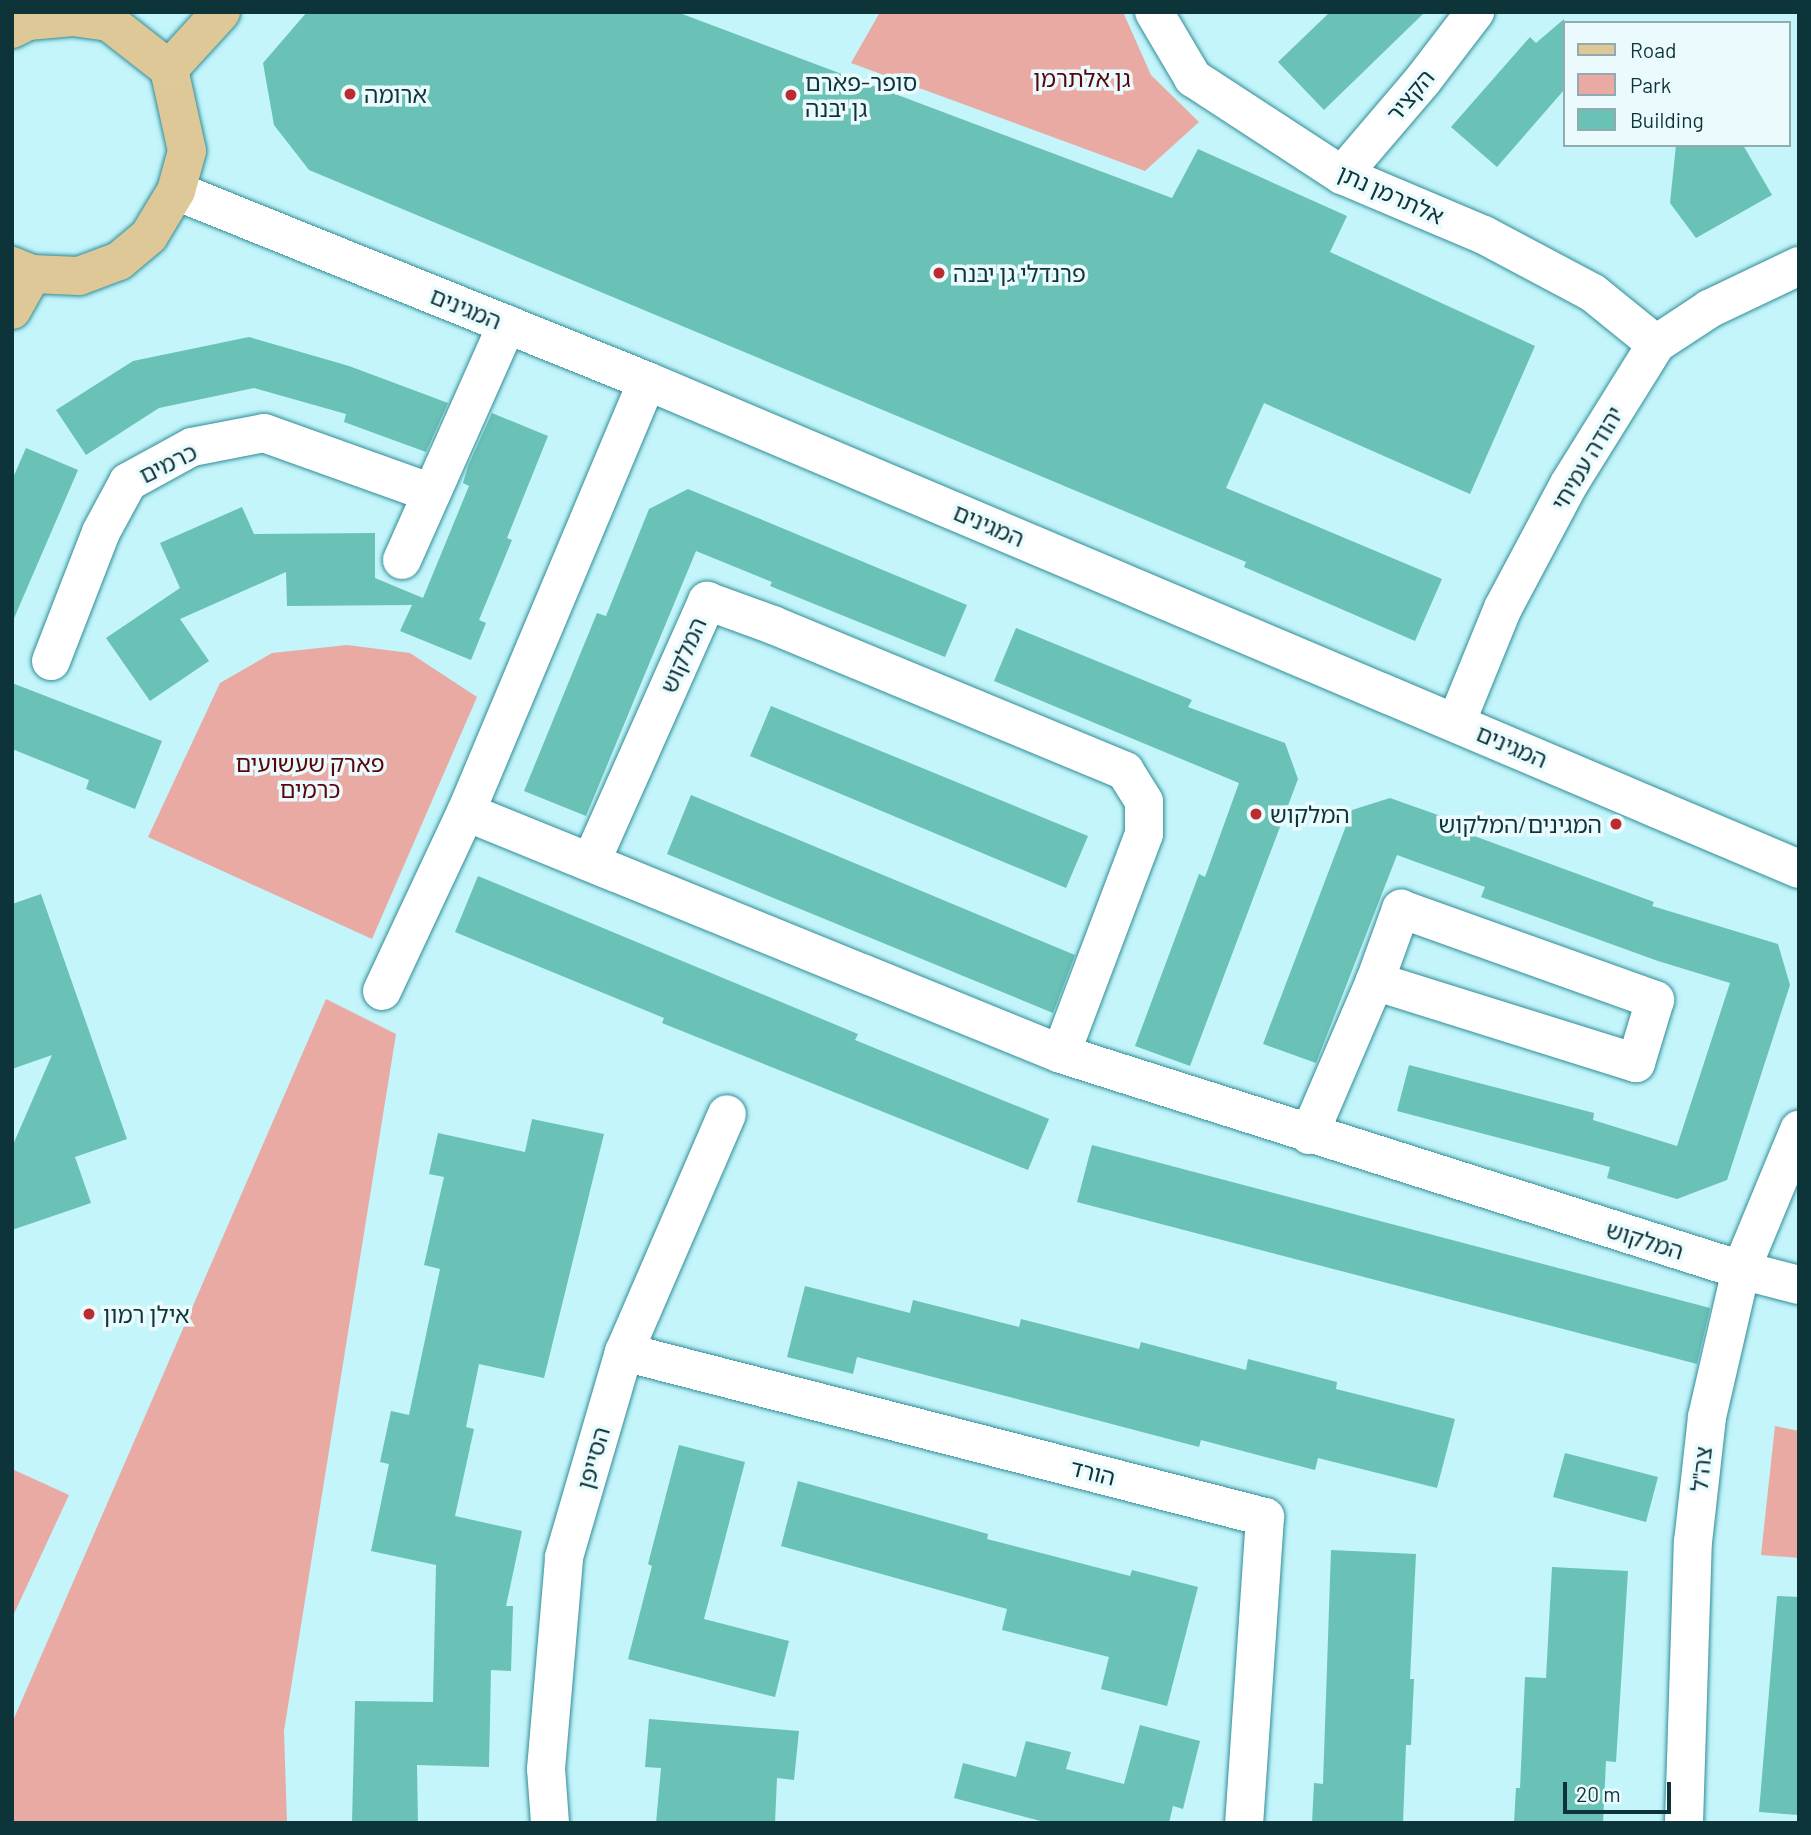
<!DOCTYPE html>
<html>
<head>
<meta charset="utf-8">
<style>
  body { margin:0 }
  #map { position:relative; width:1811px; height:1835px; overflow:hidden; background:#c3f5fb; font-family:Barlow,"Noto Sans Hebrew",sans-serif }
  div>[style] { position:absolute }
  .green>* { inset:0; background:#e9aaa4 }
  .building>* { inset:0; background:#6ac1b6 }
  .roads { filter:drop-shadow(0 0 2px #318d97) drop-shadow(0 0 2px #318d97) }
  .minor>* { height:38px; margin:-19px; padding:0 19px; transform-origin:19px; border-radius:19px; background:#fff }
  .major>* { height:38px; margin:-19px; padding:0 19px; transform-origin:19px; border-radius:19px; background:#dec898 }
  .dots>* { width:19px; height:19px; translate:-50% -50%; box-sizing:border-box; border:4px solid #ebfbfd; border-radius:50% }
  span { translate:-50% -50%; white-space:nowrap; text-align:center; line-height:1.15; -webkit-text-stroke:7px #ebfbfd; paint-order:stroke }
  .park-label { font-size:23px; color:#58060b }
  .poi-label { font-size:23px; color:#0d3438 }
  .left { translate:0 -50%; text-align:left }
  .right { translate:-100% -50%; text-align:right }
  .street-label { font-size:23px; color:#0d3438 }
  .frame { position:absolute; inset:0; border:14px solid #0d3438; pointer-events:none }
  .legend { position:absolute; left:1563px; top:21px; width:228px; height:126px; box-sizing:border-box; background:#ebfbfd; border:2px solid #92abae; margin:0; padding:9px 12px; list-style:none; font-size:21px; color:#0d3438 }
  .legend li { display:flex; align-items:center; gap:14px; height:35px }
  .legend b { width:35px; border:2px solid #92abae }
  .scale { position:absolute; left:1563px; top:1782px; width:108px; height:32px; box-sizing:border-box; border:4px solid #0d3438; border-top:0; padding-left:9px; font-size:21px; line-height:24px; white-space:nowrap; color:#0d3438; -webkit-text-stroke:5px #ebfbfd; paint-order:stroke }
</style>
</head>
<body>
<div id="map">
  <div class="green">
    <div style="clip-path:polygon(880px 12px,1123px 12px,1151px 75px,1199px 122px,1145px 171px,851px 63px)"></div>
    <div style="clip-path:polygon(347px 645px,410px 653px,477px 697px,372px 939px,148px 837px,220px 683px,272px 653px)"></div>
    <div style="clip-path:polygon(326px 999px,396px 1034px,284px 1731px,287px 1823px,12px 1823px,12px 1723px)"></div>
    <div style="clip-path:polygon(1775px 1426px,1799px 1431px,1799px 1558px,1761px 1555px)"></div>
    <div style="clip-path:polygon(12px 1469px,69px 1495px,12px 1618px)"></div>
  </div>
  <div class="building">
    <div style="clip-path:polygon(307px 12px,677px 12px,1172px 198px,1198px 149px,1347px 216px,1330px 252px,1535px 346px,1470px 494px,1264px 403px,1226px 488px,1442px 579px,1415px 641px,1244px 567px,1246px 562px,309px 170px,274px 125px,263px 63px)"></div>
    <div style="clip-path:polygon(1330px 12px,1425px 12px,1324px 110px,1278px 62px)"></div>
    <div style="clip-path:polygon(1564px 19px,1564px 90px,1497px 167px,1451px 127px,1530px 37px,1536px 43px)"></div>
    <div style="clip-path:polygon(1676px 145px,1743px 145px,1772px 195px,1696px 238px,1670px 203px)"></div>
    <div style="clip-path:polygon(249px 337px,349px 366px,448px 403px,426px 452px,344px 422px,346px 414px,254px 388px,159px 408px,86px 455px,56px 410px,133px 361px)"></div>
    <div style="clip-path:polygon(492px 413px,548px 436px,507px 538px,512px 540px,479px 620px,486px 623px,471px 660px,400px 631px,412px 605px,287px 606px,286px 572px,180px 619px,209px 661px,150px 701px,106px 638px,180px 588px,160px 543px,242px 507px,254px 534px,375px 533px,375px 578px,423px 598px,469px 486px,463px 483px,468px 466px)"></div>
    <div style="clip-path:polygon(26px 448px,78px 470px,12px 623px,12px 480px)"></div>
    <div style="clip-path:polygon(688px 489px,967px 605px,945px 657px,770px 586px,772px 582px,696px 551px,586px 816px,524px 791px,597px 613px,606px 616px,649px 509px)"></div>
    <div style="clip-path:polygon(1016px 628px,1192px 700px,1188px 707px,1285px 743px,1298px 779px,1190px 1066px,1135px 1046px,1199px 874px,1205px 877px,1239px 783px,994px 681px)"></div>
    <div style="clip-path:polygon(12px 683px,162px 741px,135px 809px,86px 789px,89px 780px,12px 749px)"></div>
    <div style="clip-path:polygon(771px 706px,1088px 836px,1066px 888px,750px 756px)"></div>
    <div style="clip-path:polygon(691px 795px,1075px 955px,1053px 1013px,667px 854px)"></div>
    <div style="clip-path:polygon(1390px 798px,1469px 826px,1466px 833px,1654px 902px,1652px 906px,1778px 944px,1790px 985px,1727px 1180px,1677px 1199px,1607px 1178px,1610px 1167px,1397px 1111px,1409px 1065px,1594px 1113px,1593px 1120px,1677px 1146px,1730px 983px,1658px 961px,1481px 897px,1485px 887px,1397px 855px,1316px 1063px,1263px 1044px,1352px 810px)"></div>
    <div style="clip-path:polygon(478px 876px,858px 1034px,855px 1040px,1049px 1119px,1028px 1170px,662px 1023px,664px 1018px,455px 932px)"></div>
    <div style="clip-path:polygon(41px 894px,127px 1139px,75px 1157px,91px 1203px,12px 1230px,12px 1147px,52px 1055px,12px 1069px,12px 904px)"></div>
    <div style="clip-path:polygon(532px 1119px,604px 1134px,544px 1378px,479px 1364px,466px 1427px,474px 1429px,455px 1516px,522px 1531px,506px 1606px,513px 1606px,511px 1671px,491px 1670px,489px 1767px,417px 1765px,418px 1823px,352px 1823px,355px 1701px,433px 1702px,436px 1565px,371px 1551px,389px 1464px,380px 1462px,391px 1411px,409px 1415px,440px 1269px,424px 1265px,444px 1177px,429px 1174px,438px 1133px,525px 1152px)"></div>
    <div style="clip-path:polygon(1092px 1145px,1710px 1308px,1697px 1364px,1077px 1202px)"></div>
    <div style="clip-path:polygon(805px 1286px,910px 1313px,913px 1300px,1019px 1327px,1021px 1319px,1139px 1349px,1141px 1342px,1246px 1370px,1248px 1359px,1337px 1382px,1336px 1389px,1455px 1419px,1437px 1488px,1318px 1458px,1315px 1470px,1201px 1440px,1199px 1447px,857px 1357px,853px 1374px,787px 1357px)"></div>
    <div style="clip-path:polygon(679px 1445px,745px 1462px,704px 1619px,789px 1641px,775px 1697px,628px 1659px,652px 1566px,648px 1564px)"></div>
    <div style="clip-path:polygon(1565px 1453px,1658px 1477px,1646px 1522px,1553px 1497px)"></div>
    <div style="clip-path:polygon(798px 1481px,988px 1534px,987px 1539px,1130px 1576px,1132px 1570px,1198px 1587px,1167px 1706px,1101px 1689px,1109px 1657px,1002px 1630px,1007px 1609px,781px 1546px)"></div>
    <div style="clip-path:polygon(1331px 1550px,1416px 1554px,1410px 1679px,1414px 1679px,1411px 1745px,1406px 1745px,1403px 1823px,1312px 1823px,1314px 1783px,1323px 1784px)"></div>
    <div style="clip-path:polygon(1552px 1567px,1628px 1571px,1616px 1762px,1606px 1761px,1603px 1823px,1514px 1823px,1516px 1788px,1520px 1788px,1525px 1677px,1546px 1678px)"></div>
    <div style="clip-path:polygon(1777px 1596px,1799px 1597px,1799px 1815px,1759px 1812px)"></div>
    <div style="clip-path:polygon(649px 1719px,799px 1731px,794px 1780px,777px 1778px,775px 1823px,656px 1823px,661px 1768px,645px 1767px)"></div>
    <div style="clip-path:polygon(1140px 1725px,1200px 1741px,1183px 1809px,1173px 1806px,1169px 1823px,1048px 1823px,954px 1798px,963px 1763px,1016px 1777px,1026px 1741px,1071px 1752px,1066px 1769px,1124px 1784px)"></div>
  </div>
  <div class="roads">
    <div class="minor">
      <div style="left:1154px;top:12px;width:77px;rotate:59.4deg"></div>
      <div style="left:1193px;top:78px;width:178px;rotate:33.1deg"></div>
      <div style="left:1342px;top:175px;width:154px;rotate:22.9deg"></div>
      <div style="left:1484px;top:235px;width:123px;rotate:28deg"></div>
      <div style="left:1593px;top:293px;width:81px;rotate:39deg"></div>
      <div style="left:1342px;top:175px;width:125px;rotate:-49.5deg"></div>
      <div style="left:1423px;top:80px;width:86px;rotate:-52.6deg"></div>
      <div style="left:176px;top:191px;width:508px;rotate:21.97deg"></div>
      <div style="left:647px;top:381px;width:1251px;rotate:22.96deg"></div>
      <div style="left:402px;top:560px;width:258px;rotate:-66deg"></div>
      <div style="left:51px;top:661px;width:138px;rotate:-68.8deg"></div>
      <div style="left:101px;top:532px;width:57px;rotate:-61.6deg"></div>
      <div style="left:128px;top:482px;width:73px;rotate:-28.7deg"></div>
      <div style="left:192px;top:447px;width:73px;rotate:-11deg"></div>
      <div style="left:264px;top:433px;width:178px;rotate:19.7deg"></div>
      <div style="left:1456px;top:723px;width:124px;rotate:-67.8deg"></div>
      <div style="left:1503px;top:608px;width:140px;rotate:-62deg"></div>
      <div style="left:1569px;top:484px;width:165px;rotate:-58.1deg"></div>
      <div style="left:1656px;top:344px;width:64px;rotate:-33.4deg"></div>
      <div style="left:1709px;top:309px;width:100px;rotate:-25.5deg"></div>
      <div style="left:466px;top:812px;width:642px;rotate:22.13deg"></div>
      <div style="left:1061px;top:1054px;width:713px;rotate:17.62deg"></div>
      <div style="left:1741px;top:1270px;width:60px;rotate:14.5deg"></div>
      <div style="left:591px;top:862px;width:286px;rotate:-66deg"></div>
      <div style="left:707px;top:601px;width:70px;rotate:20deg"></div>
      <div style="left:773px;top:625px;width:381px;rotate:22.5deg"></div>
      <div style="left:1125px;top:771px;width:36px;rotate:58deg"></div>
      <div style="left:1144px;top:802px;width:32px;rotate:90deg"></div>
      <div style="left:1144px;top:834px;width:235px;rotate:110.7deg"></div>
      <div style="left:1401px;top:909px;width:270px;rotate:19.7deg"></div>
      <div style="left:1655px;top:1000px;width:66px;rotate:106.8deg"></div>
      <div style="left:1636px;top:1063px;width:274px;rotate:-162.6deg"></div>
      <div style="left:1375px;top:981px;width:77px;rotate:-70.1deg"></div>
      <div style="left:382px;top:991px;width:198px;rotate:-64.9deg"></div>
      <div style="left:466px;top:812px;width:467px;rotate:-67.2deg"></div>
      <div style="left:1309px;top:1135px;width:168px;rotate:-66.8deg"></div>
      <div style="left:624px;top:1352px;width:662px;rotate:14.44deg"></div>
      <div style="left:1265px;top:1517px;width:307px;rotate:93.9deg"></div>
      <div style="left:550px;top:1823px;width:54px;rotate:-94.2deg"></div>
      <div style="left:546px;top:1769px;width:213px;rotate:-85.1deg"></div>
      <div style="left:564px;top:1557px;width:214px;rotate:-73.7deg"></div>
      <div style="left:624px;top:1352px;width:259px;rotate:-66.6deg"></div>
      <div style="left:1684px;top:1823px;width:281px;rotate:-88.2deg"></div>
      <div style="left:1693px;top:1542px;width:126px;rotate:-83.6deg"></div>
      <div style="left:1707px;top:1417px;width:151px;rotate:-77deg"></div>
      <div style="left:1741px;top:1270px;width:152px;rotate:-67.5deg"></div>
    </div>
    <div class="major">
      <div style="left:12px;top:29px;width:18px;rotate:-27deg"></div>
      <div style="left:28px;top:21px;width:45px;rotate:-5.1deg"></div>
      <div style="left:73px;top:17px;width:36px;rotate:8deg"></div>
      <div style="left:109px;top:22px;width:76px;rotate:38.1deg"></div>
      <div style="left:169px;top:69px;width:84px;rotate:77.6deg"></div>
      <div style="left:187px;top:151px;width:41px;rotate:105.4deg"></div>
      <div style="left:176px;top:191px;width:52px;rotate:121deg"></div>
      <div style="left:149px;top:236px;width:39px;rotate:140deg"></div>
      <div style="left:119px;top:261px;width:43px;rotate:159.4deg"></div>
      <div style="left:79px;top:276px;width:47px;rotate:-177.6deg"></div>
      <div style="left:32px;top:274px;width:22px;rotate:-158deg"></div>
      <div style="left:169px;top:69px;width:77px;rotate:-47.6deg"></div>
      <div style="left:12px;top:310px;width:41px;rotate:-60.9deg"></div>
    </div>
  </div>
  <div class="dots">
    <div style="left:350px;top:94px;background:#bb2b2f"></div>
    <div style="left:791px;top:95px;background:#bb2b2f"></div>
    <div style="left:939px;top:273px;background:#bb2b2f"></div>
    <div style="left:1256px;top:814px;background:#bb2b2f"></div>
    <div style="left:1616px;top:824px;background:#bb2b2f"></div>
    <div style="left:89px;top:1314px;background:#bb2b2f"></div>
  </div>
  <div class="park-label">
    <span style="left:1082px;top:78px">גן אלתרמן</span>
    <span style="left:310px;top:776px">פארק שעשועים<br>כרמים</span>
  </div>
  <div class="poi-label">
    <span class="left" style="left:805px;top:95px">סופר-פארם<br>גן יבנה</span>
    <span class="left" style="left:364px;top:94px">ארומה</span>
    <span class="left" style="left:953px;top:273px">פרנדלי גן יבנה</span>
    <span class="left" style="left:1270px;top:814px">המלקוש</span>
    <span class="right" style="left:1602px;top:824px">המגינים/המלקוש</span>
    <span class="left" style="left:103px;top:1314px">אילן רמון</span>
  </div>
  <div class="street-label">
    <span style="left:1410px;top:95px;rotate:-50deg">הקציר</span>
    <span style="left:1391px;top:194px;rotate:24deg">אלתרמן נתן</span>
    <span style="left:466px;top:308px;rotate:22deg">המגינים</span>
    <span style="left:1587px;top:458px;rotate:-59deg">יהודה עמיחי</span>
    <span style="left:168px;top:463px;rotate:-26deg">כרמים</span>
    <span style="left:989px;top:525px;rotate:23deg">המגינים</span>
    <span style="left:683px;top:655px;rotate:-66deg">המלקוש</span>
    <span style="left:1512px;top:746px;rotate:23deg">המגינים</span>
    <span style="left:1645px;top:1240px;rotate:17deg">המלקוש</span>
    <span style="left:593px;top:1458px;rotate:-74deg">הסייפן</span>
    <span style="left:1701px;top:1469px;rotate:-84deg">צה"ל</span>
    <span style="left:1093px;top:1472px;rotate:14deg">הורד</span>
  </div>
  <div class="frame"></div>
  <ul class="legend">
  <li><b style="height:9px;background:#dec898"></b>Road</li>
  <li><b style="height:19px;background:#e9aaa4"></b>Park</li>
  <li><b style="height:19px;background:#6ac1b6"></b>Building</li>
  </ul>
  <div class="scale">20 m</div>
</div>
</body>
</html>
